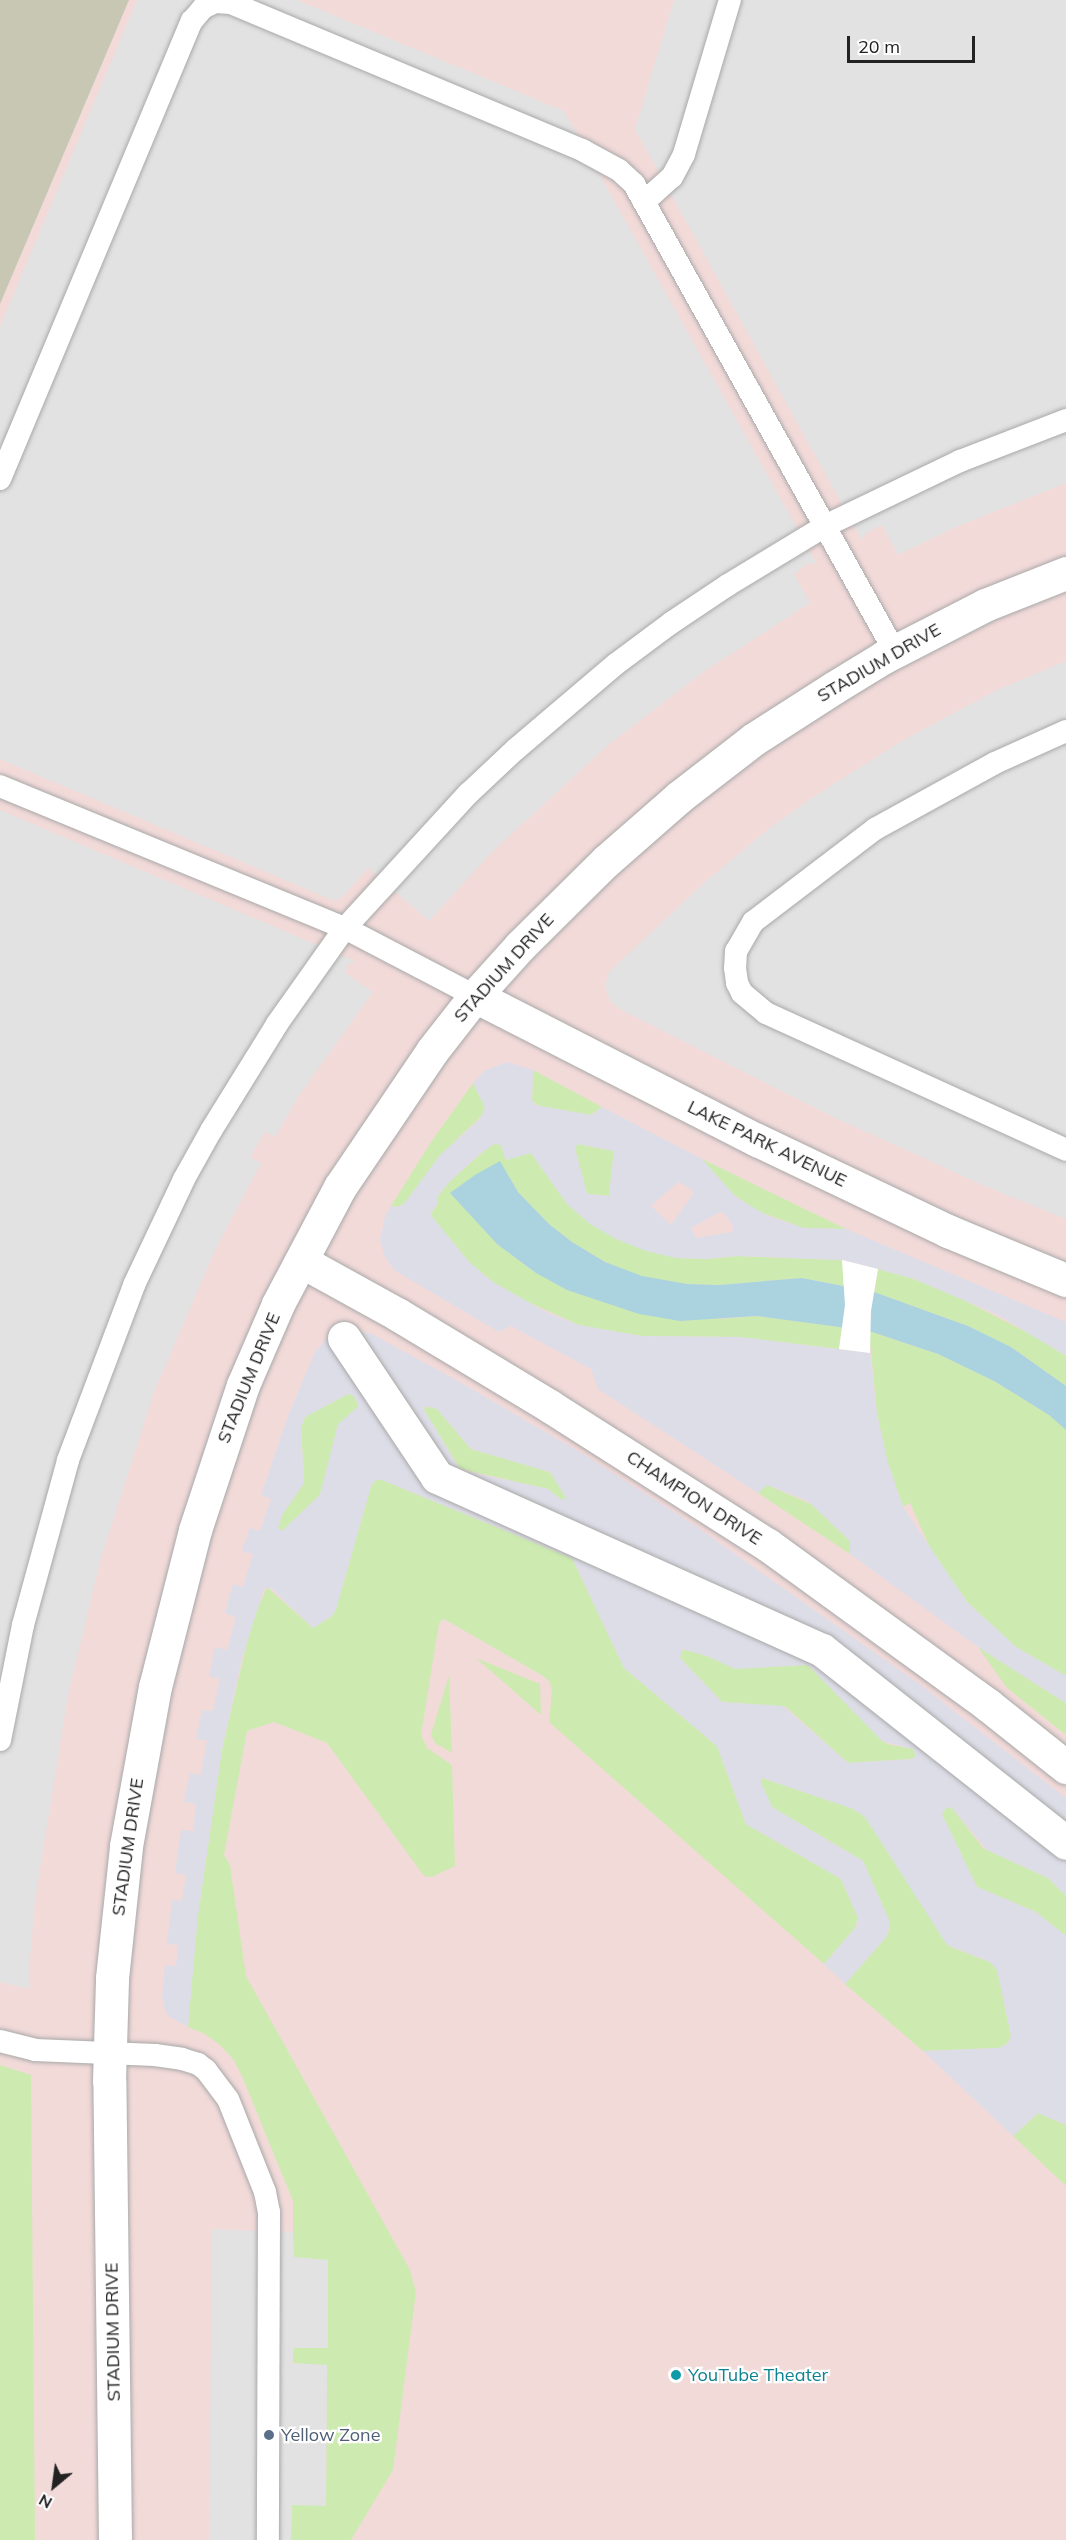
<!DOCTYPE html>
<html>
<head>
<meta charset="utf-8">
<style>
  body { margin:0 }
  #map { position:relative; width:1066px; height:2540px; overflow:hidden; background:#f2efe9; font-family:Mulish,sans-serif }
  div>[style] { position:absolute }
  .commercial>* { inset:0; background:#f2dad9 }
  .construction>* { inset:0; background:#c7c7b4 }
  .grass>* { inset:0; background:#cdebb0 }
  .parking>* { inset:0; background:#e2e2e2 }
  .plaza>* { inset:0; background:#dddde8 }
  .water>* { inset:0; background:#aad3df }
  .pier>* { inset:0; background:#fff }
  .roads { filter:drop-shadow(0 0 2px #a9a9a9) drop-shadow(0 0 2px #a9a9a9) }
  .lane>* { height:22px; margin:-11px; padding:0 11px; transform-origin:11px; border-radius:11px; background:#fff }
  .street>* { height:33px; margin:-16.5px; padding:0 16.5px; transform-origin:16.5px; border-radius:16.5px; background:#fff }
  .dots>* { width:16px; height:16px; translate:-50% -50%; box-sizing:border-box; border:3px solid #fff; border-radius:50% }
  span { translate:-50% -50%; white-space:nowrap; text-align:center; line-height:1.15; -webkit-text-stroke:4.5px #fff; paint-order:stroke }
  .street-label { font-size:18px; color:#222 }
  .culture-label { font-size:18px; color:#0d838f }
  .left { translate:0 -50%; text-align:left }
  .service-label { font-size:18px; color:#4e5e75 }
  .north { position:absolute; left:24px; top:2456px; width:60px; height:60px; -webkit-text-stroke:4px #fff; paint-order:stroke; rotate:209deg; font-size:16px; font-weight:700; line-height:24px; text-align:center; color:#222 }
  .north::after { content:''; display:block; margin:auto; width:21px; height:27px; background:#222; clip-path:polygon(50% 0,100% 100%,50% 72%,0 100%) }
  .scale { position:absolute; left:847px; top:36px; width:128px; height:27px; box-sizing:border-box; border:3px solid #222; border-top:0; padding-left:8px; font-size:18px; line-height:21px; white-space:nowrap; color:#222; -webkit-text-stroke:4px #fff; paint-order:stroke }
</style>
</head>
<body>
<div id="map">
  <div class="commercial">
    <div style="clip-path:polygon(0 0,1066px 0,1066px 2540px,0 2540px)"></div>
  </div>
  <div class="construction">
    <div style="clip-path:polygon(0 0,129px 0,0 304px)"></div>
  </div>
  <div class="grass">
    <div style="clip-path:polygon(533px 1070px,602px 1107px,591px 1115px,538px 1106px,532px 1100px)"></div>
    <div style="clip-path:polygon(473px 1083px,485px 1107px,483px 1115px,459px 1137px,404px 1204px,397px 1207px,391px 1206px,431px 1142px)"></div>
    <div style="clip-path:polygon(493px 1143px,531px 1153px,567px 1204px,676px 1258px,707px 1259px,736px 1256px,842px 1260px,844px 1286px,802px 1278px,719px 1285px,687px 1284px,642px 1277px,605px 1262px,572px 1242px,549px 1224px,518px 1192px,500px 1162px,451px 1193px,497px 1244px,536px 1273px,720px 1319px,757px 1316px,843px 1327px,839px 1349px,739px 1337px,641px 1336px,611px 1331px,579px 1325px,519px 1298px,493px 1282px,469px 1262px,430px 1215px,438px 1203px,438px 1196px,450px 1181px)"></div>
    <div style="clip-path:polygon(578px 1144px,614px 1151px,609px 1196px,587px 1194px,575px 1149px)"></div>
    <div style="clip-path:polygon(702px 1159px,846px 1229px,804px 1228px,757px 1211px,726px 1189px)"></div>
    <div style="clip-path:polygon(878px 1269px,914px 1279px,956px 1296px,1038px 1338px,1066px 1356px,1066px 1386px,1011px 1347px,968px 1326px,874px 1292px)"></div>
    <div style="clip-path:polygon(869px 1331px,938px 1354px,994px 1381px,1049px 1415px,1066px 1430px,1066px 1676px,1016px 1647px,967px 1602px,931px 1550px,910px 1503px,903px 1507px,887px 1460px,877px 1414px)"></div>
    <div style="clip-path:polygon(348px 1394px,353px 1395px,359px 1406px,338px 1425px,320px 1495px,282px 1531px,278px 1528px,282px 1515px,304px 1483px,301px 1427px,305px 1417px)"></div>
    <div style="clip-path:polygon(425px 1406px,437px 1409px,471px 1449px,550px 1472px,567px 1499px,560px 1499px,548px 1489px,460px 1469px,424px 1410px)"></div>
    <div style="clip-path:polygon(376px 1480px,382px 1480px,572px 1558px,624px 1668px,717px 1746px,746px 1824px,841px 1879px,858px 1918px,855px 1928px,824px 1964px,549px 1722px,552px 1689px,549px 1681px,543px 1676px,444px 1619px,439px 1623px,421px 1735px,427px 1748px,452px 1765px,455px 1866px,432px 1877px,424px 1876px,327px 1743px,274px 1722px,247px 1731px,224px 1855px,230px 1865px,246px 1976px,410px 2270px,416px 2292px,393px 2470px,351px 2540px,291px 2540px,292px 2505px,326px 2505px,327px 2366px,293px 2364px,292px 2350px,295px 2347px,328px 2348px,297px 2259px,293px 2255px,293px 2201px,242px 2076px,233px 2059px,220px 2045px,205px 2034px,188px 2027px,192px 1971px,198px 1915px,222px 1749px,252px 1621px,267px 1587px,313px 1628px,332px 1616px,336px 1609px,371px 1486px)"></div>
    <div style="clip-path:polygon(767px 1485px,811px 1504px,850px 1541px,850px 1554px,758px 1493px)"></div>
    <div style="clip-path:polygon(978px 1647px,1066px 1703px,1066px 1735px,1007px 1688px)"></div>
    <div style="clip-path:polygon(687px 1649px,717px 1660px,808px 1665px,887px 1744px,913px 1749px,916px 1756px,912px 1759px,848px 1763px,786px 1707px,722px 1702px,680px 1658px,680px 1652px)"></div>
    <div style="clip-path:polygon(476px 1658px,540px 1684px,541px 1715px)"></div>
    <div style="clip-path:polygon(449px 1676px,452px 1753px,435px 1743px,431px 1734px)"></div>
    <div style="clip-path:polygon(762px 1778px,858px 1810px,865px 1817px,951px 1947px,990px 1962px,997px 1970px,1011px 2035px,1008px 2043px,999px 2048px,923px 2051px,845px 1984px,887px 1936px,890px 1926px,863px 1861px,772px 1807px,760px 1781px)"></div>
    <div style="clip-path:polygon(947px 1807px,953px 1809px,983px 1848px,1048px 1878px,1063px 1890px,1066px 1896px,1066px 1936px,1036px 1912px,977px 1887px,942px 1818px,942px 1811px)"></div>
    <div style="clip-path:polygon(0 2065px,31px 2075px,35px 2540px,0 2540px)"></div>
    <div style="clip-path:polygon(1038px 2113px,1066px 2125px,1066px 2186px,1013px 2136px)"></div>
  </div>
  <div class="parking">
    <div style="clip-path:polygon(137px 0,297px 0,564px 111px,817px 564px,808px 563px,794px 574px,810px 603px,706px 670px,608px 745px,491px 853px,429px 921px,368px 868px,345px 894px,337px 900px,332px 900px,0 759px,0 327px)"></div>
    <div style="clip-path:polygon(674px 0,1066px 0,1066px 483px,956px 527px,898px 555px,882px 525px,866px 533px,862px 540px,635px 129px)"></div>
    <div style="clip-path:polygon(1066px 661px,1066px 1219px,987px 1187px,827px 1114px,620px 1009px,610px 1001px,605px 986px,609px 972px,705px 882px,766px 831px,810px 799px,902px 741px,997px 690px)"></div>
    <div style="clip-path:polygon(0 810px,355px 961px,348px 965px,345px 973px,373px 992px,300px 1094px,275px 1137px,265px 1132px,250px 1157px,261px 1163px,216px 1248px,154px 1392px,101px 1558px,68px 1695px,35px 1900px,30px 1958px,30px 1989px,0 1982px)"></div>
    <div style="clip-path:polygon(212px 2229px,293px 2232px,294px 2257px,328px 2260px,328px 2348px,294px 2348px,292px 2363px,327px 2365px,326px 2506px,292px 2505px,291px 2540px,209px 2540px)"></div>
  </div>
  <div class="plaza">
    <div style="clip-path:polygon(evenodd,507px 1062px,533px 1070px,532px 1100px,535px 1105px,591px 1115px,602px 1107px,702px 1159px,736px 1197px,768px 1216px,804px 1228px,846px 1229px,1066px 1322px,1066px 1356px,998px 1315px,914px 1279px,878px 1269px,842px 1260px,736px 1256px,707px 1259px,676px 1258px,646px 1251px,616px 1239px,590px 1224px,567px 1204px,531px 1153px,506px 1160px,501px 1146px,496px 1143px,481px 1153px,450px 1181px,438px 1196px,438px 1203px,430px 1214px,469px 1262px,493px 1282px,548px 1313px,579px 1325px,641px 1336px,739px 1337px,870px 1353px,877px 1414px,887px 1460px,903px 1507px,967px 1602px,1016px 1647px,1066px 1676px,1066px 1703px,978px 1647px,850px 1554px,850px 1541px,808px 1501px,767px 1485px,758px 1493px,598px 1389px,591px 1369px,511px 1326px,499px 1332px,394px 1270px,385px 1257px,380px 1240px,385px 1216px,391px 1206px,397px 1207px,404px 1204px,439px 1156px,480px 1119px,485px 1107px,473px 1083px,484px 1071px,507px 1062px,578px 1144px,614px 1151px,609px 1196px,587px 1194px,575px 1149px,578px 1144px,507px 1062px,678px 1182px,692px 1190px,693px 1194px,671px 1225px,651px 1206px,678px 1182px,507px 1062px,720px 1212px,725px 1214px,733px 1226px,732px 1232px,696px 1238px,691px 1228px,720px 1212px)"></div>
    <div style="clip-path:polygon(evenodd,349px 1329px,372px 1334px,458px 1381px,583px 1454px,694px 1525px,922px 1686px,1066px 1798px,1066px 1896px,1048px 1878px,987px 1850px,953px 1809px,947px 1807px,942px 1814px,977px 1887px,1036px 1912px,1066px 1936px,1066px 2125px,1038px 2113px,1013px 2136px,923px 2051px,999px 2048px,1008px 2043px,1011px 2035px,997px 1970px,990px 1962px,947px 1945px,865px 1817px,853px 1809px,762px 1778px,760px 1780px,772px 1807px,863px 1861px,890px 1922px,887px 1936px,845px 1984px,824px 1964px,857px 1926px,858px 1918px,841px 1879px,746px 1824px,717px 1746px,624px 1668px,572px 1558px,382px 1480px,376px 1480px,371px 1486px,336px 1609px,332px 1616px,313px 1628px,271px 1588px,264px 1589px,242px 1658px,222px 1749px,198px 1915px,188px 2027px,170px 2017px,166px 2013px,162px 1997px,165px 1965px,176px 1966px,178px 1945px,167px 1944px,172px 1900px,182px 1901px,186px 1875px,175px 1873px,181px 1830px,193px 1831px,196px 1804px,184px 1802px,190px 1773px,201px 1775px,207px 1741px,196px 1739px,202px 1710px,213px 1711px,220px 1679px,209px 1676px,215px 1647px,227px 1650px,236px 1617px,225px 1613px,233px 1584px,243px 1587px,253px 1554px,242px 1551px,250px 1528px,260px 1531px,271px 1499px,261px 1495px,288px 1416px,315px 1352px,329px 1336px,349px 1329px,348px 1394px,353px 1395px,359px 1406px,338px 1424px,320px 1495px,282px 1531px,278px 1528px,282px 1515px,304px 1483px,301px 1427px,305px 1417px,348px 1394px,349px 1329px,426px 1406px,437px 1409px,471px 1449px,550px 1472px,567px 1499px,560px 1499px,548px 1489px,460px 1470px,424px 1410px,426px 1406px,349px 1329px,682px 1649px,707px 1656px,735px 1669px,808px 1665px,882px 1741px,913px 1749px,916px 1756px,912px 1759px,848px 1763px,783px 1706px,722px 1702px,680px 1658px,682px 1649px)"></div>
  </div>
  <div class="water">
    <div style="clip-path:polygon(500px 1161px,518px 1192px,549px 1224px,572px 1242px,605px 1262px,642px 1276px,687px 1284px,719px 1285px,802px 1278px,874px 1292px,968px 1326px,1011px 1347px,1066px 1386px,1066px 1430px,1049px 1415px,994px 1381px,938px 1354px,869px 1331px,757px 1316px,680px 1321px,639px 1314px,567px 1290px,536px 1273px,497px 1244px,450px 1193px,475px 1175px)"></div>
  </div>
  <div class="pier">
    <div style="clip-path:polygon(842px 1260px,878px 1269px,871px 1311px,870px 1353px,839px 1349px,845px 1305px)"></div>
  </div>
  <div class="roads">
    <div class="lane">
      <div style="left:645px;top:201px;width:36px;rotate:-42deg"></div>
      <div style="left:672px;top:177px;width:26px;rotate:-62deg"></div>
      <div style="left:684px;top:154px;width:161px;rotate:-73.4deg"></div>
      <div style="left:0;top:479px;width:497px;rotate:-67.3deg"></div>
      <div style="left:192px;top:21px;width:17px;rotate:-50deg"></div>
      <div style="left:203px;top:8px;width:13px;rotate:-27deg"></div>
      <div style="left:215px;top:2px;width:16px;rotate:4deg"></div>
      <div style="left:231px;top:3px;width:381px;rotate:22.7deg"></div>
      <div style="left:582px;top:150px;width:42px;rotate:28.4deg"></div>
      <div style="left:619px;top:170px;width:21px;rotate:43deg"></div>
      <div style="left:634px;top:184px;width:536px;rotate:60.85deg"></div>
      <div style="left:1066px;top:731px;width:78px;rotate:155.7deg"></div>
      <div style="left:995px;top:763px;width:137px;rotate:151.2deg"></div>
      <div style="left:875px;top:829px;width:153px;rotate:142.7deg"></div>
      <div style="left:753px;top:922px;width:34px;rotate:120deg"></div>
      <div style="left:736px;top:951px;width:17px;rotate:93deg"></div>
      <div style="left:735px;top:968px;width:15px;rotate:82deg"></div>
      <div style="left:737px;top:983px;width:11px;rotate:63deg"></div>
      <div style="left:742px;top:993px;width:31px;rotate:40deg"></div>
      <div style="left:766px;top:1013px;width:330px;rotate:24.5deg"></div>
      <div style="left:0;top:786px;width:373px;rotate:22.4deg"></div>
      <div style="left:345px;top:928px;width:147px;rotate:27.6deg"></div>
      <div style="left:0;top:1740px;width:117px;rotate:-78.7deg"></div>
      <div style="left:23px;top:1625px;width:171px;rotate:-74.7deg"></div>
      <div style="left:68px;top:1460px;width:187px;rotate:-69.3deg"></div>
      <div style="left:134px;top:1285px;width:117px;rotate:-64.7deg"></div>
      <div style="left:184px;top:1179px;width:57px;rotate:-60.8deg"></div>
      <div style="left:212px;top:1129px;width:123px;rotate:-58.2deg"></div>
      <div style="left:277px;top:1024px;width:118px;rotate:-54.7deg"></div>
      <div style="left:345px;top:928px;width:182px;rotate:-47.5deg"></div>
      <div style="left:468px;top:794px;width:66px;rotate:-43.2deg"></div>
      <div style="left:516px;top:749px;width:131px;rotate:-40.4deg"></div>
      <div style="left:616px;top:664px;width:69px;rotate:-36.7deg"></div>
      <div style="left:671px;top:623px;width:69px;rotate:-33.7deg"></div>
      <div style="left:728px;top:585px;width:114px;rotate:-31.3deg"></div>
      <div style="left:825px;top:526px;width:150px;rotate:-25.7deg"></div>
      <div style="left:960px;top:461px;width:114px;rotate:-21.1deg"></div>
      <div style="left:0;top:2041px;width:36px;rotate:14deg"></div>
      <div style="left:35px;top:2050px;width:120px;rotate:2.4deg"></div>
      <div style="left:155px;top:2055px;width:27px;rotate:8deg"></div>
      <div style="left:182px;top:2059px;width:17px;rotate:17deg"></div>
      <div style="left:198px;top:2064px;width:10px;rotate:37deg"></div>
      <div style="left:206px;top:2070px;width:36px;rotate:53deg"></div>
      <div style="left:228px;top:2099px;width:100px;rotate:68.3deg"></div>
      <div style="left:265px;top:2192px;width:20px;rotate:79deg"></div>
      <div style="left:269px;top:2212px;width:328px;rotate:90.2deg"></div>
    </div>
    <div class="street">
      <div style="left:475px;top:996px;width:317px;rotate:27.1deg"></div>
      <div style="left:757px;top:1140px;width:212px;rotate:25.5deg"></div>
      <div style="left:948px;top:1231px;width:128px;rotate:22.6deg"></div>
      <div style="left:301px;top:1261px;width:110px;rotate:28.9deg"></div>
      <div style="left:397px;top:1314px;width:180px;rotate:31.1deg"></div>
      <div style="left:551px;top:1407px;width:257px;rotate:32.5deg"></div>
      <div style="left:768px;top:1545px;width:272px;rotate:36deg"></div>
      <div style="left:988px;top:1705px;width:100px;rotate:38.5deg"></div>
      <div style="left:344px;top:1338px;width:167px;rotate:56.2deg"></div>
      <div style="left:437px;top:1477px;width:422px;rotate:24.2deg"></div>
      <div style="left:822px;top:1650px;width:311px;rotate:38.3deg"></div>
      <div style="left:115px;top:2540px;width:459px;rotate:-90.7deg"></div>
      <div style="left:109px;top:2081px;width:103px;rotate:-88.3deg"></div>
      <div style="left:112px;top:1978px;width:133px;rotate:-83.9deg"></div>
      <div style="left:126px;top:1846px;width:162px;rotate:-79.7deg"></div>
      <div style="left:155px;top:1687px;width:162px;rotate:-75.7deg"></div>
      <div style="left:195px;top:1530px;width:153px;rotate:-71.7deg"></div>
      <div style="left:243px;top:1385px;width:88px;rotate:-66.6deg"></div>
      <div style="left:278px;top:1304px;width:132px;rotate:-62.1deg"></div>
      <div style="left:340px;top:1187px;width:164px;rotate:-55.9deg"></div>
      <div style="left:432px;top:1051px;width:70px;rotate:-52deg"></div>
      <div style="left:475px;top:996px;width:67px;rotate:-48deg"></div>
      <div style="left:520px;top:946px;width:121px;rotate:-44.7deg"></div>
      <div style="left:606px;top:861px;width:97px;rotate:-41.2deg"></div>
      <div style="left:679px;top:797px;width:95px;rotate:-37.7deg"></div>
      <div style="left:754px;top:739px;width:96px;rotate:-32.7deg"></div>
      <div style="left:835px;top:687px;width:57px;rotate:-31.5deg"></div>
      <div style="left:884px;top:657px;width:114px;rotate:-27.2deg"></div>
      <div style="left:985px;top:605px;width:87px;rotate:-21.6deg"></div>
    </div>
  </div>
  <div class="dots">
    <div style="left:676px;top:2375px;background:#0f9aa8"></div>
    <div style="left:269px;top:2435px;background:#5c6f8a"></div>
  </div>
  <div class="street-label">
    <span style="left:879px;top:663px;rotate:-30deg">STADIUM DRIVE</span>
    <span style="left:504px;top:968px;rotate:-48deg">STADIUM DRIVE</span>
    <span style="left:767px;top:1144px;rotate:26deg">LAKE PARK AVENUE</span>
    <span style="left:249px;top:1378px;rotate:-68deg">STADIUM DRIVE</span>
    <span style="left:694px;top:1498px;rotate:33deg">CHAMPION DRIVE</span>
    <span style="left:128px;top:1847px;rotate:-82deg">STADIUM DRIVE</span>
    <span style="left:113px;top:2332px;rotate:-91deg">STADIUM DRIVE</span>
  </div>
  <div class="culture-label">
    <span class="left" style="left:688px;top:2375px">YouTube Theater</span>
  </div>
  <div class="service-label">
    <span class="left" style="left:281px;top:2435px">Yellow Zone</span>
  </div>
  <div class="north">N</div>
  <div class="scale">20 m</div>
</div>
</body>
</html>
